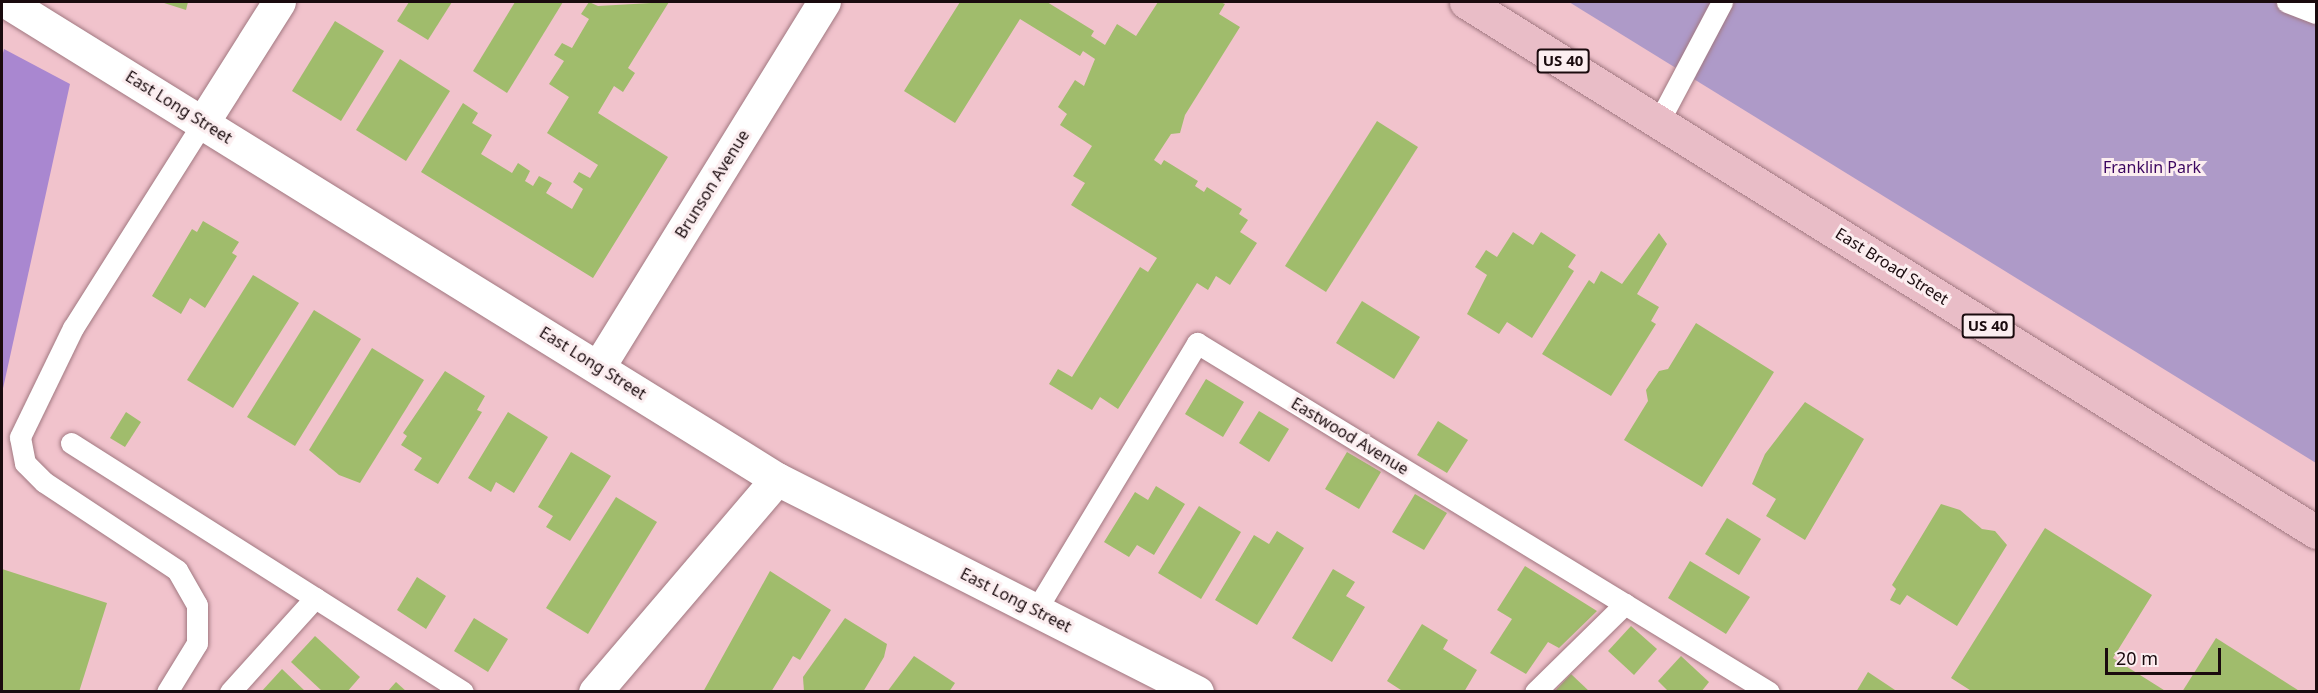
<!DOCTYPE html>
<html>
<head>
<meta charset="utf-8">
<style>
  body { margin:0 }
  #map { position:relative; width:2318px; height:693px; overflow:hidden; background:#f1c3cc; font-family:"Noto Sans",sans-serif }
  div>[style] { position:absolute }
  .green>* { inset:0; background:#ae9ac8 }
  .forest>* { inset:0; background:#a987d0 }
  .building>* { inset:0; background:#a0bc6c }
  .roads { filter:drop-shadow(0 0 2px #a17881) drop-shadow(0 0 2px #a17881) }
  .lane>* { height:21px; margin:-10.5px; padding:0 10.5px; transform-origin:10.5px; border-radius:10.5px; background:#fff }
  .street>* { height:33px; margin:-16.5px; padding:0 16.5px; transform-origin:16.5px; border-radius:16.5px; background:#fff }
  .primary>* { height:33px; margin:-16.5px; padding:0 16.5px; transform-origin:16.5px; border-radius:16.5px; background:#e9bdc7 }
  span { translate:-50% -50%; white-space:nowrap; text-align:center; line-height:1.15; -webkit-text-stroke:6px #fceef0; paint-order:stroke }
  .shield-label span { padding:2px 4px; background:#fceef0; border:2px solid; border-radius:4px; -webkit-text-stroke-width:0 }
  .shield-label { font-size:15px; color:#1a0b0e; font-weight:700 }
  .street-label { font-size:16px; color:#1a0b0e }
  .park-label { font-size:16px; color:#3b0660 }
  .frame { position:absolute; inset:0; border:3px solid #1a0b0e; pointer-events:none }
  .scale { position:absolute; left:2105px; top:648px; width:116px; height:27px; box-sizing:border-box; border:3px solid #1a0b0e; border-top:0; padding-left:8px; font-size:18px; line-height:21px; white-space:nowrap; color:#1a0b0e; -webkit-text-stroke:4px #fceef0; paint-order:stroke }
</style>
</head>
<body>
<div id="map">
  <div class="green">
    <div style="clip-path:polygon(1569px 2px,2316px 2px,2316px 463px)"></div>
  </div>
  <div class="forest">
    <div style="clip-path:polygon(4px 49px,70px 84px,2px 393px,2px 57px)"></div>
  </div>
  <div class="building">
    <div style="clip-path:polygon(161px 2px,188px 2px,186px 10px)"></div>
    <div style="clip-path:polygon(409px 2px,452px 2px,428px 40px,397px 21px)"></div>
    <div style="clip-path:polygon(515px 2px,563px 2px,507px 93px,473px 71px)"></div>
    <div style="clip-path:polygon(589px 2px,598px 6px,669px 2px,628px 68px,635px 73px,623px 92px,614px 86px,598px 113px,668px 157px,593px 278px,421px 172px,463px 103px,478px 113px,472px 123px,492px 135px,481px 154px,512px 173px,518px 163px,530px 171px,525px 181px,533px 186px,539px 176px,552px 183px,546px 193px,572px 209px,583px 189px,573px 182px,579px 172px,590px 178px,598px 165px,547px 133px,569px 97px,549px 84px,564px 61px,554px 55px,562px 43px,572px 48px,589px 19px,581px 14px)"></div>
    <div style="clip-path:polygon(960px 2px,1047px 2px,1094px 31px,1091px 36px,1105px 45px,1117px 24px,1136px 36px,1158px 2px,1220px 2px,1225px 4px,1219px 14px,1240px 27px,1185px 115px,1180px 133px,1171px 134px,1154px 160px,1161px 165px,1164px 160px,1198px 181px,1195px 186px,1204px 192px,1207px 187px,1242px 209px,1239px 214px,1248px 220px,1240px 232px,1257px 243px,1230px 285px,1216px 276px,1208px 290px,1197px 283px,1118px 409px,1100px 397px,1092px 410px,1049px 384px,1058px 369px,1072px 377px,1140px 267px,1148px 272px,1157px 258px,1071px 205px,1085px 183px,1073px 176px,1092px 146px,1060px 125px,1067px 114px,1058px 107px,1075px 80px,1084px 86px,1095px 59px,1083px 51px,1080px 56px,1020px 19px,955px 123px,904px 91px)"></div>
    <div style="clip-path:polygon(335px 21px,384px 51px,341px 121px,292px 91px)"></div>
    <div style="clip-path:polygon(400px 59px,450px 91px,406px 161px,356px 130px)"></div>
    <div style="clip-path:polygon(1377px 121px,1418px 147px,1326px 292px,1285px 266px)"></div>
    <div style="clip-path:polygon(203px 221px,239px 242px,232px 253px,237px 256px,205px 308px,190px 298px,181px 314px,152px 296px,192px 229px,197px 232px)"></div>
    <div style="clip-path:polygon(1513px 232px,1533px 245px,1541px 232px,1576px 255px,1568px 267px,1574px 271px,1532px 338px,1507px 322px,1499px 334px,1467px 314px,1487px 275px,1475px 267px,1486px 250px,1497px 257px)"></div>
    <div style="clip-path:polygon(1659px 233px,1667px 244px,1637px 294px,1659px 307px,1651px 321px,1656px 324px,1611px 396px,1542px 354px,1589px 280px,1594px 284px,1601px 271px,1622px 284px)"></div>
    <div style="clip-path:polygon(253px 275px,299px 303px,233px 408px,187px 380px)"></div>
    <div style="clip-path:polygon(1362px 301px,1420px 337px,1394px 379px,1336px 343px)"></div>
    <div style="clip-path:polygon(314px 310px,361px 339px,295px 446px,247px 417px)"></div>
    <div style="clip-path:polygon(1696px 323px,1774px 372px,1702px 487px,1624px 440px,1648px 401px,1646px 390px,1659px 371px,1668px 369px)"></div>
    <div style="clip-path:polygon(372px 348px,424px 380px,360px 483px,339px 475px,309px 450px)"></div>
    <div style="clip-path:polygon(445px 371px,485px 396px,477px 410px,482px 412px,438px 484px,414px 470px,422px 458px,401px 445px,407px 436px,403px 433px)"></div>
    <div style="clip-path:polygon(1206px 379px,1244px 402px,1223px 437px,1185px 414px)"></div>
    <div style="clip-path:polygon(1805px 402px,1864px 439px,1805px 540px,1766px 516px,1776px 499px,1752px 484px,1765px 454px)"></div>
    <div style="clip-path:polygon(1259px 411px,1289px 429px,1269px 462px,1239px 443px)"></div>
    <div style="clip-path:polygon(126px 412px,141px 422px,125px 447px,110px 438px)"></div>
    <div style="clip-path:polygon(508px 412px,548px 437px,514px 493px,496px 482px,491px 492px,468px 478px)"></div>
    <div style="clip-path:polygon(1438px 421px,1468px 440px,1447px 473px,1417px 455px)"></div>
    <div style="clip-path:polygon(571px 452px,611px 476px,570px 541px,546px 527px,553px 516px,538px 507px)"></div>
    <div style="clip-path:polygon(1347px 452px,1381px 472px,1359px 509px,1325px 489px)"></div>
    <div style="clip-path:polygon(1156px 486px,1185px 504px,1154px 555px,1137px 545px,1129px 557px,1104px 542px,1135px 492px,1148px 500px)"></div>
    <div style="clip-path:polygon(1415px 494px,1447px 513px,1424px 550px,1392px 532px)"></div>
    <div style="clip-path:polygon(616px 497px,657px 522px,588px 634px,546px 608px)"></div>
    <div style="clip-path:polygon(1941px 504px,1960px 510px,1982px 529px,1995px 531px,2007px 545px,1957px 626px,1907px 595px,1900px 605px,1890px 600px,1896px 589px,1892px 585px)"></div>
    <div style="clip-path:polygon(1199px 506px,1241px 532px,1201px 599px,1158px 573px)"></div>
    <div style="clip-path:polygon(1727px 518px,1761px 539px,1739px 575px,1705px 554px)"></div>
    <div style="clip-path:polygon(2045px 528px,2152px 595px,2113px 658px,2167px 692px,1973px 692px,1951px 678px)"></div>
    <div style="clip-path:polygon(1277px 531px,1304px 548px,1257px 625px,1215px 600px,1254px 535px,1269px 544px)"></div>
    <div style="clip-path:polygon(1690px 561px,1750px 597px,1726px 634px,1668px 598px)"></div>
    <div style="clip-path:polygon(1525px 566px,1597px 611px,1559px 648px,1548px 642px,1526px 674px,1490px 653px,1512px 619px,1497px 610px)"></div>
    <div style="clip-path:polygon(2px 569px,107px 603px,79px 692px,2px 692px)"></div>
    <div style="clip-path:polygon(1333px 569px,1355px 582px,1346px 596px,1365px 607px,1332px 662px,1292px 638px)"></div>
    <div style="clip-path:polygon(770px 571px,831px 610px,800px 660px,793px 656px,771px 692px,703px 692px)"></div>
    <div style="clip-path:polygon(417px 577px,446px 596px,426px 629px,397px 610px)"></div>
    <div style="clip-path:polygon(474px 618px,508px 639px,488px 672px,454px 651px)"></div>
    <div style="clip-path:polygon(845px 618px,887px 644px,884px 657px,863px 692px,804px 692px,803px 677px)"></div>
    <div style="clip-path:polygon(1422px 624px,1448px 640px,1443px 649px,1477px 670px,1464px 692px,1404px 692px,1387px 681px)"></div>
    <div style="clip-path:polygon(1631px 626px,1657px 649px,1634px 675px,1608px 651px)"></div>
    <div style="clip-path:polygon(315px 636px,360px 677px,347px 692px,323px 692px,291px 662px)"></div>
    <div style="clip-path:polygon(2216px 638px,2301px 692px,2182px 692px)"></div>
    <div style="clip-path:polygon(914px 656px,955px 683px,949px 692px,887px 692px)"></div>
    <div style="clip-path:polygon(1681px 656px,1709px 682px,1701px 692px,1669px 692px,1658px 681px)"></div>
    <div style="clip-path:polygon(282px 669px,306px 692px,261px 692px)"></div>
    <div style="clip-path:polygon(1868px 672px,1898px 692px,1856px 692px)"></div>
    <div style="clip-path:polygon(1571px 674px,1590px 692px,1554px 692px)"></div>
    <div style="clip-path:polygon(396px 682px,407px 692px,387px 692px)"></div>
  </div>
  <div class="roads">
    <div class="lane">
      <div style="left:2287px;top:2px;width:31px;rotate:21deg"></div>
      <div style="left:1659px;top:121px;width:135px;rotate:-62.1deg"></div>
      <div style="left:71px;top:443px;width:464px;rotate:32.4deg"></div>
      <div style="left:1036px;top:610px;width:312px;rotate:-58.9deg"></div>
      <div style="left:1197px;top:343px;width:670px;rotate:31.39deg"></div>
      <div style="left:167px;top:692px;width:57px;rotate:-58.5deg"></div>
      <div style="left:197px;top:643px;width:38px;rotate:-90deg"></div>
      <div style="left:197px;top:605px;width:40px;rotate:-119.7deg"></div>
      <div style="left:177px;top:570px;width:159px;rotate:-146.5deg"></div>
      <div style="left:44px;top:482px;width:27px;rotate:-135deg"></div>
      <div style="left:25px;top:463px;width:26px;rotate:-101deg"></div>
      <div style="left:20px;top:437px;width:121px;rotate:-64.1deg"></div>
      <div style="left:73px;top:328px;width:244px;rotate:-57.7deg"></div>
      <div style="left:230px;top:692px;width:127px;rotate:-47.9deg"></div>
      <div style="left:1535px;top:692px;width:126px;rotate:-44.4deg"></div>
    </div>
    <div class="street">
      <div style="left:7px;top:2px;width:906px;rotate:31.78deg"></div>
      <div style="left:777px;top:479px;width:471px;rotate:26.9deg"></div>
      <div style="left:203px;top:122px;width:142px;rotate:-57.7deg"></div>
      <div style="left:599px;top:366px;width:428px;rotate:-58.3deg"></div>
      <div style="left:595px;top:692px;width:280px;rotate:-49.5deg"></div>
    </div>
    <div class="primary">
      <div style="left:1466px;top:2px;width:1002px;rotate:31.94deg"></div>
    </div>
  </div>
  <div class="shield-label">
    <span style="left:1563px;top:61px">US 40</span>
    <span style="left:1988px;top:326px">US 40</span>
  </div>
  <div class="street-label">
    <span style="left:179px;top:107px;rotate:32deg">East Long Street</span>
    <span style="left:712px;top:184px;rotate:-58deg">Brunson Avenue</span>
    <span style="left:1892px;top:266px;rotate:32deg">East Broad Street</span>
    <span style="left:593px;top:363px;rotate:32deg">East Long Street</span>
    <span style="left:1350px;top:436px;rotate:31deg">Eastwood Avenue</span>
    <span style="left:1016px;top:600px;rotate:27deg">East Long Street</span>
  </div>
  <div class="park-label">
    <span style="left:2152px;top:167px">Franklin Park</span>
  </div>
  <div class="frame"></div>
  <div class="scale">20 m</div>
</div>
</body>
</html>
